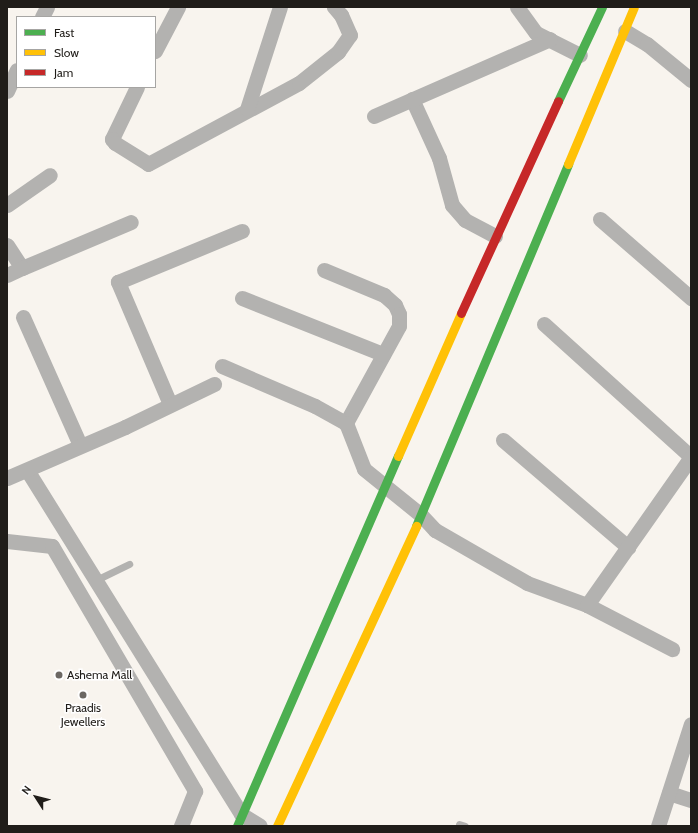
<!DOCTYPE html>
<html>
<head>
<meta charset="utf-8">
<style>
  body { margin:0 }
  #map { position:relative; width:698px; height:833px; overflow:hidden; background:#f8f4ee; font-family:Cabin,sans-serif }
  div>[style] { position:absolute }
  .lane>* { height:7px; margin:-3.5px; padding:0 3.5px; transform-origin:3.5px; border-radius:3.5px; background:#b3b2b0 }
  .street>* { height:15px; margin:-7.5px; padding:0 7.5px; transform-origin:7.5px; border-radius:7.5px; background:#b3b2b0 }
  .fast>* { height:9px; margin:-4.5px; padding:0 4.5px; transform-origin:4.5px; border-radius:4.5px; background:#4caf50 }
  .slow>* { height:9px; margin:-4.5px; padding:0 4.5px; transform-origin:4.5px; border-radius:4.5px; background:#ffc107 }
  .jam>* { height:9px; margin:-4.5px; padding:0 4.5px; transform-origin:4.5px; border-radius:4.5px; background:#c62828 }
  .dots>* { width:11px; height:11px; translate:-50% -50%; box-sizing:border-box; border:2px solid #fff; border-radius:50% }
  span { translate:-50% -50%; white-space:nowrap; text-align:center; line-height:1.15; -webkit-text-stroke:3px #fff; paint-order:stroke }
  .poi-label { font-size:12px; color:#201d19 }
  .left { translate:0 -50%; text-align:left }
  .frame { position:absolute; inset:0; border:8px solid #201d19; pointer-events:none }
  .legend { position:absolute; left:16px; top:16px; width:140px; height:72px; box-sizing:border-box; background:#fff; border:1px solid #a6a5a3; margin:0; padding:5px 7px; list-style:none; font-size:12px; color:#201d19 }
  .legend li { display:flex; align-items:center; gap:8px; height:20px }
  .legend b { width:20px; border:1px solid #a6a5a3 }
  .north { position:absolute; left:16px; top:777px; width:40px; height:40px; -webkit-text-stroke:3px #fff; paint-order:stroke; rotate:306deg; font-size:11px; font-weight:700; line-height:16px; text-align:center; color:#201d19 }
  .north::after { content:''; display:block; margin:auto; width:14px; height:18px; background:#201d19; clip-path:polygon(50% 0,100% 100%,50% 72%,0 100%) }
</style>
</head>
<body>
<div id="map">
  <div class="lane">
    <div style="left:96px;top:580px;width:37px;rotate:-26deg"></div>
    <div style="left:459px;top:824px;width:6px;rotate:18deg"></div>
  </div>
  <div class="street">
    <div style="left:517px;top:7px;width:32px;rotate:54deg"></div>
    <div style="left:536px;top:33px;width:49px;rotate:26.6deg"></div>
    <div style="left:42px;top:17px;width:11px;rotate:-63deg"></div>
    <div style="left:625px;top:31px;width:26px;rotate:31deg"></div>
    <div style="left:647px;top:44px;width:57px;rotate:39.3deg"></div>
    <div style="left:155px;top:51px;width:50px;rotate:-62.4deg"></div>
    <div style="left:137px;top:87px;width:58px;rotate:115.7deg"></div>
    <div style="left:112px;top:139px;width:5px;rotate:53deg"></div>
    <div style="left:115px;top:143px;width:39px;rotate:32deg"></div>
    <div style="left:148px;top:164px;width:171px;rotate:-28.2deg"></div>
    <div style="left:299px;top:83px;width:50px;rotate:-38.5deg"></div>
    <div style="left:338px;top:52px;width:21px;rotate:-55deg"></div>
    <div style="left:350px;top:35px;width:22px;rotate:-114deg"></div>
    <div style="left:341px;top:15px;width:11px;rotate:-131deg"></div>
    <div style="left:7px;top:91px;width:23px;rotate:-65deg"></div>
    <div style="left:412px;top:99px;width:65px;rotate:65.4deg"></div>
    <div style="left:439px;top:158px;width:49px;rotate:74.5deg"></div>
    <div style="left:452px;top:205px;width:20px;rotate:49deg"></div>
    <div style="left:465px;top:220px;width:34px;rotate:28deg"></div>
    <div style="left:247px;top:109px;width:107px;rotate:-72.1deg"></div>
    <div style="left:374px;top:116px;width:192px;rotate:-23.6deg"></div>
    <div style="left:7px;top:205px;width:52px;rotate:-34.9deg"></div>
    <div style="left:600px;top:219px;width:121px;rotate:41deg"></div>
    <div style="left:7px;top:245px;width:27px;rotate:57deg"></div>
    <div style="left:22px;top:268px;width:118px;rotate:-22.9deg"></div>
    <div style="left:324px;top:270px;width:65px;rotate:22.6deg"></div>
    <div style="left:384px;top:295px;width:15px;rotate:42deg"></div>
    <div style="left:395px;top:305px;width:10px;rotate:66deg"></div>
    <div style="left:399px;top:314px;width:12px;rotate:90deg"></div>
    <div style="left:399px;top:326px;width:111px;rotate:118.7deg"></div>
    <div style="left:7px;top:275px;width:17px;rotate:-25deg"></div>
    <div style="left:242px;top:298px;width:152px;rotate:21.7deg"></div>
    <div style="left:23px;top:317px;width:140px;rotate:66deg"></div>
    <div style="left:544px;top:324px;width:198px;rotate:42.1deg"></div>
    <div style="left:222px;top:366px;width:101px;rotate:23.3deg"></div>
    <div style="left:315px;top:406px;width:35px;rotate:29deg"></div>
    <div style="left:346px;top:423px;width:49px;rotate:68.6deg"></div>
    <div style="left:364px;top:469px;width:73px;rotate:38.9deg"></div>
    <div style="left:421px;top:515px;width:21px;rotate:47deg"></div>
    <div style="left:435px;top:530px;width:106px;rotate:29.9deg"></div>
    <div style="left:527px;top:583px;width:64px;rotate:20.1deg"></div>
    <div style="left:587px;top:605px;width:96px;rotate:27.4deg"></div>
    <div style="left:170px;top:404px;width:133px;rotate:-113.1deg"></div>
    <div style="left:118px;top:282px;width:134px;rotate:-22.4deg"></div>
    <div style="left:503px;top:440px;width:165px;rotate:40.6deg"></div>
    <div style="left:27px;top:470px;width:405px;rotate:58.1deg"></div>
    <div style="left:241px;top:814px;width:22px;rotate:32deg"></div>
    <div style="left:7px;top:478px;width:129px;rotate:-23.4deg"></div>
    <div style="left:125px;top:427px;width:99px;rotate:-25.8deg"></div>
    <div style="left:7px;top:541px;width:45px;rotate:6.3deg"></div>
    <div style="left:52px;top:546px;width:284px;rotate:59.7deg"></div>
    <div style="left:195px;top:791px;width:38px;rotate:112deg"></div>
    <div style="left:587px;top:605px;width:181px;rotate:-54.9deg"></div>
    <div style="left:669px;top:793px;width:23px;rotate:18deg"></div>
    <div style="left:658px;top:826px;width:107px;rotate:-72.1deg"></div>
  </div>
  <div class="fast">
    <div style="left:558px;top:101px;width:104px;rotate:-64.9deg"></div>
    <div style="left:416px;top:526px;width:393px;rotate:-67.2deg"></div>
    <div style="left:237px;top:826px;width:404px;rotate:-66.5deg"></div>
  </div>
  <div class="slow">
    <div style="left:568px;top:164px;width:170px;rotate:-67.2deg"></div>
    <div style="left:398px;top:456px;width:156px;rotate:-66.2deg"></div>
    <div style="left:277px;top:826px;width:331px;rotate:-65.1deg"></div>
  </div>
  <div class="jam">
    <div style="left:461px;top:313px;width:233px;rotate:-65.4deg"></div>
  </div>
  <div class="dots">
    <div style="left:59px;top:675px;background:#6c6864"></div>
    <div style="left:83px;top:695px;background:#6c6864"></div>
  </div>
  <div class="poi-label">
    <span class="left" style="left:67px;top:675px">Ashema Mall</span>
    <span style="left:83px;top:715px">Praadis<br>Jewellers</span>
  </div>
  <div class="frame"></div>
  <ul class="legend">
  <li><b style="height:5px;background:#4caf50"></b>Fast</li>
  <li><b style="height:5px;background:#ffc107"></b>Slow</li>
  <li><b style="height:5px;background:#c62828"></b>Jam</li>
  </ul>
  <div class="north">N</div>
</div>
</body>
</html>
